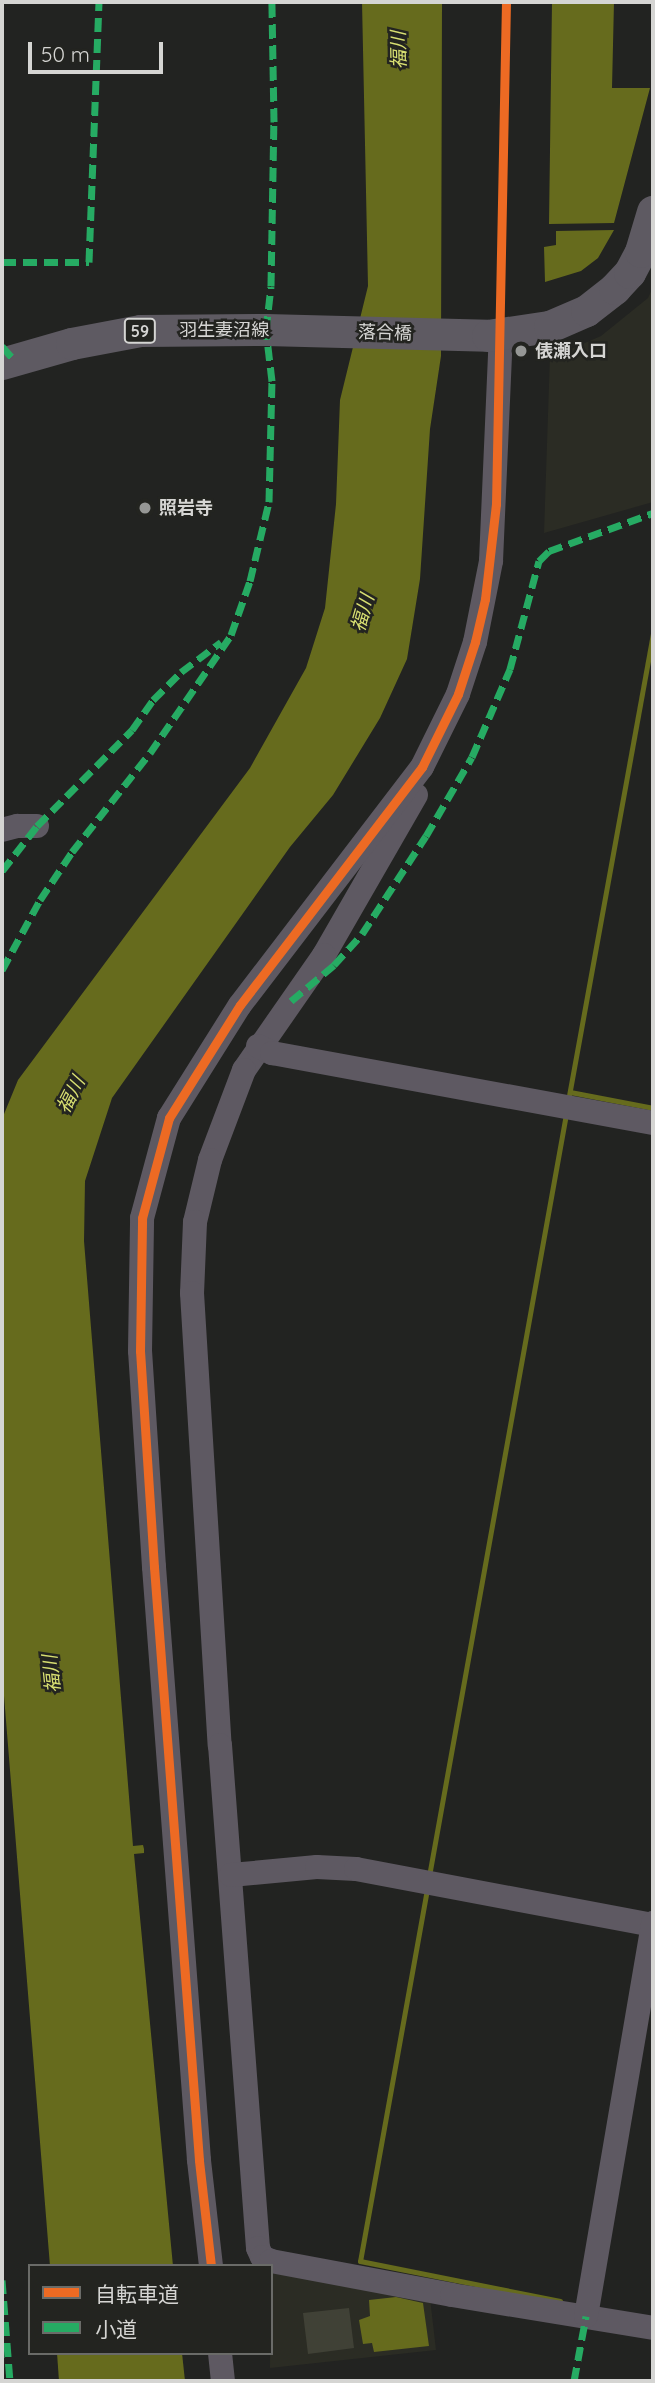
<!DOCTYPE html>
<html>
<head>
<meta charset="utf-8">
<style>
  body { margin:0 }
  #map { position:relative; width:655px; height:2383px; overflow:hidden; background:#222321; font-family:Quicksand,"Noto Sans JP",sans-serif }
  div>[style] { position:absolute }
  .built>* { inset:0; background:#2b2c24 }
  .water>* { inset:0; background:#666b1d }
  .stream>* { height:5px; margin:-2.5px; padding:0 2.5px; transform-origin:2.5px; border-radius:2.5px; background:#666b1d }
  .building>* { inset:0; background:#404136 }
  .minor>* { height:24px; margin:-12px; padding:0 12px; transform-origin:12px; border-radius:12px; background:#5e5962 }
  .major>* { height:32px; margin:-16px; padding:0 16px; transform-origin:16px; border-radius:16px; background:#5e5a62 }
  .quiet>* { height:7px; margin-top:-3.5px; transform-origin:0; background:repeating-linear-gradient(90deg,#26ab63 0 14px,transparent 0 21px) }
  .cycleway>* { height:9px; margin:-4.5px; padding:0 4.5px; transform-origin:4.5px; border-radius:4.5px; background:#ed6a23 }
  .dots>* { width:19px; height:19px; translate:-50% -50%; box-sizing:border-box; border:4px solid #232420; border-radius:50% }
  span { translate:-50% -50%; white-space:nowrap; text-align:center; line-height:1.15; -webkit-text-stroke:5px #232420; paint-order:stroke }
  .shield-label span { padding:2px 5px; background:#232420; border:2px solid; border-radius:5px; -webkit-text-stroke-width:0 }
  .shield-label { font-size:16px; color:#d5d5d3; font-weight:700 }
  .street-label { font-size:18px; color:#d5d5d3 }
  .poi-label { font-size:18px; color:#d5d5d3; font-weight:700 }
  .left { translate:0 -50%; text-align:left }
  .water-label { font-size:19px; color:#d8df71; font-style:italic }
  .frame { position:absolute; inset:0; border:4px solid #d5d5d3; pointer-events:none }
  .legend { position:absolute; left:28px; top:2264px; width:245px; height:91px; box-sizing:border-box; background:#232420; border:2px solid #6a6b68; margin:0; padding:9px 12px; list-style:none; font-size:21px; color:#d5d5d3 }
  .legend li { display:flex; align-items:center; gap:14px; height:35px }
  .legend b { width:35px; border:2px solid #6a6b68 }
  .scale { position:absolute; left:28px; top:42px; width:135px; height:32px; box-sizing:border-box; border:4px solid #d5d5d3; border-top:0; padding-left:9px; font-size:21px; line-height:24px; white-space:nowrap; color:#d5d5d3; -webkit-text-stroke:5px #232420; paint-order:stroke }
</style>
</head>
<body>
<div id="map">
  <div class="built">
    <div style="clip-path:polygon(653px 287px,653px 502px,544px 533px,550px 355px,564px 352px,601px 336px,648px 298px)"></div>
    <div style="clip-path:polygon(271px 2270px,430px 2298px,436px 2350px,270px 2368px)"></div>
  </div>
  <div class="water">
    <div style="clip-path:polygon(362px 2px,442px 2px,441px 356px,430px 429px,420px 579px,407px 659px,380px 718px,333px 795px,290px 847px,112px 1098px,85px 1181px,84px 1241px,133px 1846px,143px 1845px,144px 1849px,144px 1853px,134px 1854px,173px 2266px,50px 2266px,2px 1671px,2px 1119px,18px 1080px,250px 768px,306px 668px,325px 608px,336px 504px,340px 400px,368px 286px)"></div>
    <div style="clip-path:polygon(552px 2px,614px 2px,612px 88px,650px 88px,614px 223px,549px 224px)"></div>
    <div style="clip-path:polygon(614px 230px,598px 258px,581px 271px,545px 282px,544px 247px,556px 245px,556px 231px)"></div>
    <div style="clip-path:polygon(396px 2297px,423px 2303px,429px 2346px,374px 2352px,372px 2343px,363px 2344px,359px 2320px,370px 2316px,369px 2300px)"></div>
    <div style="clip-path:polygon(57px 2353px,182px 2353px,185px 2381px,59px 2381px)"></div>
  </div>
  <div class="stream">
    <div style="left:570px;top:1092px;width:85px;rotate:10.9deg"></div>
    <div style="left:568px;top:1101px;width:477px;rotate:-79.7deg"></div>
    <div style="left:429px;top:1876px;width:774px;rotate:-79.81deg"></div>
    <div style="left:427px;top:1889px;width:378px;rotate:100.2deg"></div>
    <div style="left:360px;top:2261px;width:204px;rotate:11.3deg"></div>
  </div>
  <div class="building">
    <div style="clip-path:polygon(349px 2308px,354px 2348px,308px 2354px,303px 2313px)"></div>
  </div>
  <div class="minor">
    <div style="left:416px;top:795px;width:185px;rotate:119.9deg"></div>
    <div style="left:324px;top:955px;width:140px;rotate:124.8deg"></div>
    <div style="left:244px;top:1070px;width:96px;rotate:110.7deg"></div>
    <div style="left:210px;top:1160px;width:64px;rotate:103.6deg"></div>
    <div style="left:195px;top:1222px;width:71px;rotate:92.4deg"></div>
    <div style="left:192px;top:1293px;width:453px;rotate:86.5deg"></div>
    <div style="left:220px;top:1745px;width:504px;rotate:85.68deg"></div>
    <div style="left:258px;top:2248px;width:10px;rotate:66deg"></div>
    <div style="left:262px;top:2257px;width:10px;rotate:24deg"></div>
    <div style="left:271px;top:2261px;width:184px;rotate:10.6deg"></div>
    <div style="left:452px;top:2295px;width:204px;rotate:9.3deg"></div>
    <div style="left:2px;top:830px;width:16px;rotate:-15deg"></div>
    <div style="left:17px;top:826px;width:20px"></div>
    <div style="left:258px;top:1046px;width:16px;rotate:27deg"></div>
    <div style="left:272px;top:1053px;width:387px;rotate:10.4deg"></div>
    <div style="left:231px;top:1875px;width:86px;rotate:-5.3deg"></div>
    <div style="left:317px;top:1867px;width:39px;rotate:3deg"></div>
    <div style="left:356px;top:1869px;width:302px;rotate:10.7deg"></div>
    <div style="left:211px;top:2266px;width:107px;rotate:-96.5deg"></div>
    <div style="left:199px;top:2160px;width:595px;rotate:-94.34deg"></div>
    <div style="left:154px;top:1567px;width:216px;rotate:-93.7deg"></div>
    <div style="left:140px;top:1351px;width:133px;rotate:-89.1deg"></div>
    <div style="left:142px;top:1218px;width:104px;rotate:-74.9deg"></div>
    <div style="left:169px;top:1118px;width:133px;rotate:-57.9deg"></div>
    <div style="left:240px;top:1005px;width:300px;rotate:-52.6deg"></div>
    <div style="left:422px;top:767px;width:81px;rotate:-63.7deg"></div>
    <div style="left:458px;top:694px;width:55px;rotate:-71.9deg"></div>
    <div style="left:475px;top:642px;width:83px;rotate:-78.8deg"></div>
    <div style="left:491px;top:561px;width:225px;rotate:-87.5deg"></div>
    <div style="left:586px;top:2316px;width:399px;rotate:-80.3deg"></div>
    <div style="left:220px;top:2353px;width:28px;rotate:84deg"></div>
  </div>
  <div class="major">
    <div style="left:2px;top:364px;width:73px;rotate:-15.9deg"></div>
    <div style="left:72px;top:344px;width:70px;rotate:-10.7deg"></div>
    <div style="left:141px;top:331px;width:125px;rotate:-0.5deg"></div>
    <div style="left:266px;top:330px;width:222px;rotate:1.5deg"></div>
    <div style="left:488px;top:336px;width:63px;rotate:-8.3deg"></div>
    <div style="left:550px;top:327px;width:40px;rotate:-23.4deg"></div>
    <div style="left:587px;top:311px;width:36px;rotate:-38deg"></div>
    <div style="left:615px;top:289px;width:22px;rotate:-47deg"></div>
    <div style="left:630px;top:273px;width:24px;rotate:-62deg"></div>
    <div style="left:641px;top:252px;width:42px;rotate:-73.3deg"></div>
  </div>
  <div class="quiet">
    <div style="left:2px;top:262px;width:87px"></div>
    <div style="left:89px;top:262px;width:260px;rotate:-87.8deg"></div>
    <div style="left:2px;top:346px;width:18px;rotate:49deg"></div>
    <div style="left:2px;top:871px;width:57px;rotate:-52.1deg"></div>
    <div style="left:37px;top:826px;width:135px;rotate:-45.3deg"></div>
    <div style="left:132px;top:730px;width:37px;rotate:-55deg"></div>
    <div style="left:153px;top:700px;width:40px;rotate:-45deg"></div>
    <div style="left:181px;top:672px;width:50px;rotate:-36.9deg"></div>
    <div style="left:2px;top:970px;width:80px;rotate:-61.5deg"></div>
    <div style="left:40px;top:900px;width:58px;rotate:-56.3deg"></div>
    <div style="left:72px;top:852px;width:126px;rotate:-51.8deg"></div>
    <div style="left:150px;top:753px;width:143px;rotate:-55.5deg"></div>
    <div style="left:231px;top:635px;width:57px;rotate:-70.6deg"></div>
    <div style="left:250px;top:581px;width:81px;rotate:-76.5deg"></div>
    <div style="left:269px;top:502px;width:121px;rotate:-88.6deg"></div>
    <div style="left:272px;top:381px;width:51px;rotate:-96.7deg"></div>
    <div style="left:266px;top:330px;width:44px;rotate:-83.5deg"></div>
    <div style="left:271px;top:286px;width:164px;rotate:-89deg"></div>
    <div style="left:274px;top:122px;width:120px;rotate:-91deg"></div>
    <div style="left:291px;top:1001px;width:56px;rotate:-39.9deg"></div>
    <div style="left:334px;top:965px;width:42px;rotate:-47.9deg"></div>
    <div style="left:362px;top:934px;width:117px;rotate:-56.9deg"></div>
    <div style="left:426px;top:836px;width:91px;rotate:-59.8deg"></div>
    <div style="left:472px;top:757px;width:96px;rotate:-66.6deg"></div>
    <div style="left:510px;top:669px;width:112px;rotate:-75deg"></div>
    <div style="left:539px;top:561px;width:14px;rotate:-45deg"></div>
    <div style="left:549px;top:551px;width:111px;rotate:-20.1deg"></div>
    <div style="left:2px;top:2280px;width:101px;rotate:85.5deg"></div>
    <div style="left:574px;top:2381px;width:66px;rotate:-79.5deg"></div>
  </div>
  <div class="cycleway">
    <div style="left:211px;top:2266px;width:107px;rotate:-96.5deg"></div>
    <div style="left:199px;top:2160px;width:595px;rotate:-94.34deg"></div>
    <div style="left:154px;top:1567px;width:216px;rotate:-93.7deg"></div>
    <div style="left:140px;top:1351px;width:133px;rotate:-89.1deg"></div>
    <div style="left:142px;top:1218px;width:104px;rotate:-74.9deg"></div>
    <div style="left:169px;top:1118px;width:133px;rotate:-57.9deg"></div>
    <div style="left:240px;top:1005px;width:300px;rotate:-52.6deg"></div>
    <div style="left:422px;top:767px;width:81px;rotate:-63.7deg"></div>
    <div style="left:458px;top:694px;width:55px;rotate:-71.9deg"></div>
    <div style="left:475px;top:642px;width:44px;rotate:-76.9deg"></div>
    <div style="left:485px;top:599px;width:96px;rotate:-83.4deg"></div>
    <div style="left:496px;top:504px;width:502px;rotate:-88.86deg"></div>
  </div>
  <div class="dots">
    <div style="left:521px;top:351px;background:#969795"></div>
    <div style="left:145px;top:508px;background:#969795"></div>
  </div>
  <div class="shield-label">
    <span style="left:140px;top:331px">59</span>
  </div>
  <div class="street-label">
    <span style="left:224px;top:330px">羽生妻沼線</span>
    <span style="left:385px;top:333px;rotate:2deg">落合橋</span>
  </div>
  <div class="poi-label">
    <span class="left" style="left:535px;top:351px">俵瀬入口</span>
    <span class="left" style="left:159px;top:508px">照岩寺</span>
  </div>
  <div class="water-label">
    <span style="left:399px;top:50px;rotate:-91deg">福川</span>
    <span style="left:363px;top:613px;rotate:-74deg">福川</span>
    <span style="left:71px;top:1095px;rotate:-63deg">福川</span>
    <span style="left:52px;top:1674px;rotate:-96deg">福川</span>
  </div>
  <div class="frame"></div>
  <ul class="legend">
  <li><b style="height:9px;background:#ed6a23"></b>自転車道</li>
  <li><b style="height:9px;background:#26ab63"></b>小道</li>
  </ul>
  <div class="scale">50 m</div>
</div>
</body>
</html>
